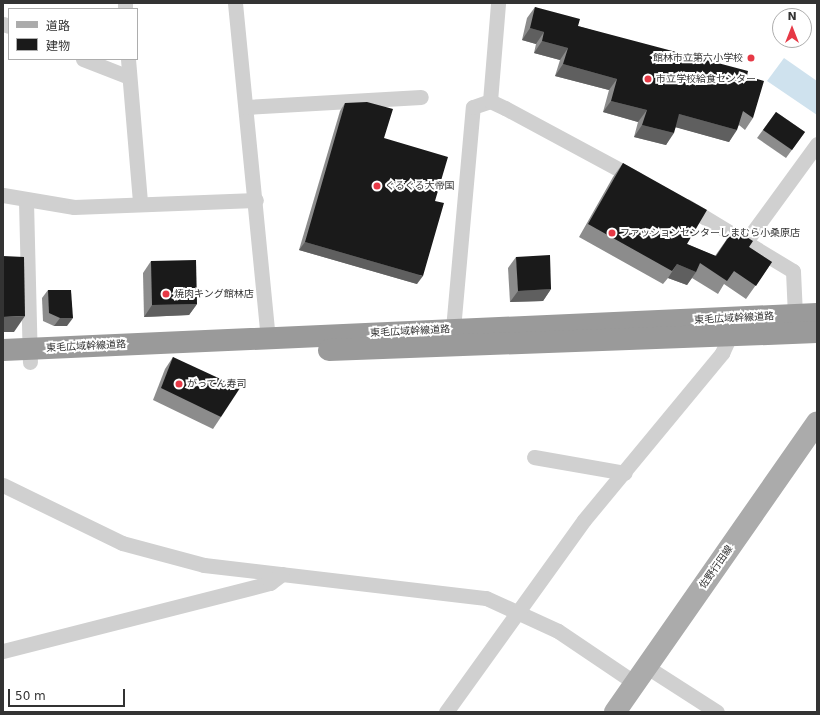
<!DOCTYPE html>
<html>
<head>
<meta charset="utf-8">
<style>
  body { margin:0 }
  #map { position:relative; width:820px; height:715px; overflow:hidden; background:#fff; font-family:"DejaVu Sans","Noto Sans JP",sans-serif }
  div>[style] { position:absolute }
  .water>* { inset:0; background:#cfe2ee }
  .street>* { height:15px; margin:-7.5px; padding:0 7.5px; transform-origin:7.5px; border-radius:7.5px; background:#d0d0d0 }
  .primary>* { height:22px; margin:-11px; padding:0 11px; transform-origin:11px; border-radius:11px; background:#ababab }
  .highway>* { height:22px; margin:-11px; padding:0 11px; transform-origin:11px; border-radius:11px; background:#9a9a9a }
  .wall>* { inset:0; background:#8c8c8c }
  .shaded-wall>* { inset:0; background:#5f5f5f }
  .building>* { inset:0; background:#1a1a1a }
  .dots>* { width:11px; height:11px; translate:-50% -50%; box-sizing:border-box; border:2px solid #fff; border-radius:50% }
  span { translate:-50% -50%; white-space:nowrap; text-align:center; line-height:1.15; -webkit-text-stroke:4px #fff; paint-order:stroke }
  .poi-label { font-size:10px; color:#333 }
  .right { translate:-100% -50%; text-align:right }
  .left { translate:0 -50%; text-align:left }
  .street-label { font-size:10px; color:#333 }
  .frame { position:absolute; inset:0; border:4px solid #333; pointer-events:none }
  .legend { position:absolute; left:8px; top:8px; width:130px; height:52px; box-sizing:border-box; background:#fff; border:1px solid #adadad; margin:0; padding:5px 7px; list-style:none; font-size:12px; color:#333 }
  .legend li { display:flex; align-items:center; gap:8px; height:20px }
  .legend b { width:20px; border:1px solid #adadad }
  .north { position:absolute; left:772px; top:8px; width:40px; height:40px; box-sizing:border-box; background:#fff; border:1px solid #adadad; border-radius:50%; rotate:0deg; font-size:11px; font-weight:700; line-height:16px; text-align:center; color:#333 }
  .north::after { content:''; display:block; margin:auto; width:14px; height:18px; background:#e63946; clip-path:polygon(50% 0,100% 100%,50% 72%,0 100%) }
  .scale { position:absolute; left:8px; top:689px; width:117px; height:18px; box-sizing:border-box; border:2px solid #333; border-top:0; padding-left:5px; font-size:12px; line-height:14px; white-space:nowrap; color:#333; -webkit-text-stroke:3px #fff; paint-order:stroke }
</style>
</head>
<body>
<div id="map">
  <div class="water">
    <div style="clip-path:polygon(784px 58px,817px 81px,817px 115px,767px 81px)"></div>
  </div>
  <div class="street">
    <div style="left:125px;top:3px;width:6px;rotate:90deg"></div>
    <div style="left:235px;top:3px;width:337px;rotate:84.4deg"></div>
    <div style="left:3px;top:24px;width:6px;rotate:18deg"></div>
    <div style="left:83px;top:59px;width:49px;rotate:21.4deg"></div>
    <div style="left:128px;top:59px;width:144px;rotate:85.2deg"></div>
    <div style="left:490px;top:101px;width:98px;rotate:-85.3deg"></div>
    <div style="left:246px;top:107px;width:175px;rotate:-3.3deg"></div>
    <div style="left:3px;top:195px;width:72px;rotate:9.6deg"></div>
    <div style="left:74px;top:207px;width:182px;rotate:-2.2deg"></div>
    <div style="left:26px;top:201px;width:161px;rotate:88.6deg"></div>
    <div style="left:686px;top:206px;width:125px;rotate:31.3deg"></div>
    <div style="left:793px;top:271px;width:44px;rotate:87.4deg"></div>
    <div style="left:747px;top:240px;width:119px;rotate:-53.9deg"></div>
    <div style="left:453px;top:329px;width:223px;rotate:-84.9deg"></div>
    <div style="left:473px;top:107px;width:18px;rotate:-19deg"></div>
    <div style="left:490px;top:101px;width:17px;rotate:25deg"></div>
    <div style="left:505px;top:108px;width:150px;rotate:28.3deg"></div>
    <div style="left:534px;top:457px;width:92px;rotate:10deg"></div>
    <div style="left:3px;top:485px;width:132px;rotate:26deg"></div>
    <div style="left:122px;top:543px;width:85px;rotate:15deg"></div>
    <div style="left:204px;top:565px;width:284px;rotate:6.7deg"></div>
    <div style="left:486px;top:598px;width:79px;rotate:24.6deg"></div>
    <div style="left:558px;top:631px;width:93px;rotate:34deg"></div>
    <div style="left:3px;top:651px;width:276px;rotate:-14.3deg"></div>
    <div style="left:270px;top:583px;width:15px;rotate:-37deg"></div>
    <div style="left:647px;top:667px;width:83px;rotate:32.7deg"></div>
    <div style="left:446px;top:712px;width:236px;rotate:-54.3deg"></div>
    <div style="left:584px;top:520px;width:217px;rotate:-50.4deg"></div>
    <div style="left:722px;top:353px;width:19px;rotate:-65deg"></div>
  </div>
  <div class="primary">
    <div style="left:615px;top:712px;width:353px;rotate:-55.1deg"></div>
  </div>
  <div class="highway">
    <div style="left:3px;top:350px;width:815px;rotate:-2.53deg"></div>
    <div style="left:329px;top:350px;width:488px;rotate:-2.1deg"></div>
  </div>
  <div class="wall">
    <div style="clip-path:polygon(535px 7px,578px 26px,747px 76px,753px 118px,745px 130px,739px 125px,729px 142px,676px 127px,666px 145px,634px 137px,638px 122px,603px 112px,609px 90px,555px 76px,560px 60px,534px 53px,536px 44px,522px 40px,527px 18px)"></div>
    <div style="clip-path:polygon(345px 103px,435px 201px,417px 284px,299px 250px,340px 111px)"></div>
    <div style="clip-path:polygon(776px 112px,805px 132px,786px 158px,757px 138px)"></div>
    <div style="clip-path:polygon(623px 163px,687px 244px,715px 256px,734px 229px,749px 247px,772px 262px,746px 299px,724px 284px,718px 294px,692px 278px,687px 285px,668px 278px,663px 284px,579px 237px,613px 177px)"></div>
    <div style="clip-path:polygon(516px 257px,551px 289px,543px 301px,510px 302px,508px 268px)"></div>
    <div style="clip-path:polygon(151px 261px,197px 304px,189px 315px,144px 317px,143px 273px)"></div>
    <div style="clip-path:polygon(48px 290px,67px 326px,54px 326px,43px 321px,42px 298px)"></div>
    <div style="clip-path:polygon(173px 357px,221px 417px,213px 429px,153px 400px,165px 369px)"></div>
  </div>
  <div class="shaded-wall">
    <div style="clip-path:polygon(530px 28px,544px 32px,536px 44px,522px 40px)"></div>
    <div style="clip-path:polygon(542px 41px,568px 48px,560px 60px,534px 53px)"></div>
    <div style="clip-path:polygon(563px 64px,617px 79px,609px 90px,555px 76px)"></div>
    <div style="clip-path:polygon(611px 101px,647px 110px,638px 122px,603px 112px)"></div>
    <div style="clip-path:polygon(679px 114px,737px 130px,729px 142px,671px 126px)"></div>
    <div style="clip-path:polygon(642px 125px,674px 133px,666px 145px,634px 137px)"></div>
    <div style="clip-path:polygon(305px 242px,423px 276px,417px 284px,299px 250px)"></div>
    <div style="clip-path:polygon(677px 264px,696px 272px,687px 285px,668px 278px)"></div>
    <div style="clip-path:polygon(551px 289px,543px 301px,510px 302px,518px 291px)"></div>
    <div style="clip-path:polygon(197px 304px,189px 315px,144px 317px,152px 305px)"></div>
    <div style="clip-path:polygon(25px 316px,14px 332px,3px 332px,3px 317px)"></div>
    <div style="clip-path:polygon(60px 318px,73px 318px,67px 326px,54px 326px)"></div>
  </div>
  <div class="building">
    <div style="clip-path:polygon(535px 7px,580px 19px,578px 26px,748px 71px,747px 76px,764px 81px,753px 118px,743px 111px,737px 130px,679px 114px,674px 133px,642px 125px,647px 110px,611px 101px,617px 79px,563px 64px,568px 48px,542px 41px,544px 32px,530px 28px)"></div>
    <div style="clip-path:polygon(367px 102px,393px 109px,384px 138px,448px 157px,435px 201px,444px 203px,423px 276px,305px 242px,345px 103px)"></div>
    <div style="clip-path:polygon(776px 112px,805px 132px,792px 150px,763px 130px)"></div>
    <div style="clip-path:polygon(623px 163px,707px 210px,687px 244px,716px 256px,734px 229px,753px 241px,749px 247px,772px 262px,756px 286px,734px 271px,727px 281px,700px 263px,696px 272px,677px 264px,672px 271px,588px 224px)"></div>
    <div style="clip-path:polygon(550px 255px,551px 289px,518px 291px,516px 257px)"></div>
    <div style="clip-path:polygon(3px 256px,24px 257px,25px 316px,3px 317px)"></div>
    <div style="clip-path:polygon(196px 260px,197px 304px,152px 305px,151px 261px)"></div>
    <div style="clip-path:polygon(48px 290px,71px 290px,73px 318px,60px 318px,49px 313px)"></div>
    <div style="clip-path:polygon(173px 357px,240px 388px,221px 417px,161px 388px)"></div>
  </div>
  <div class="dots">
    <div style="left:751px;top:58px;background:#e63946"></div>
    <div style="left:648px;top:79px;background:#e63946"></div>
    <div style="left:377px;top:186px;background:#e63946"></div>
    <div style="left:612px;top:233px;background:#e63946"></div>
    <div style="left:166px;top:294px;background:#e63946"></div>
    <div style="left:179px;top:384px;background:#e63946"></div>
  </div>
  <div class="poi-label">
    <span class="right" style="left:743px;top:58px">館林市立第六小学校</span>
    <span class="left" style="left:656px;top:79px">市立学校給食センター</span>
    <span class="left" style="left:385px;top:186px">ぐるぐる大帝国</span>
    <span class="left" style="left:620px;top:233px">ファッションセンターしまむら小桑原店</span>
    <span class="left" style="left:174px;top:294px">焼肉キング館林店</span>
    <span class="left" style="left:187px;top:384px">がってん寿司</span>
  </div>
  <div class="street-label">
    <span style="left:734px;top:318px;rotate:-3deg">東毛広域幹線道路</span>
    <span style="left:410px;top:331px;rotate:-3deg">東毛広域幹線道路</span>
    <span style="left:86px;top:346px;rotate:-3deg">東毛広域幹線道路</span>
    <span style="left:716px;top:567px;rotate:-55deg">佐野行田線</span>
  </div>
  <div class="frame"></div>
  <ul class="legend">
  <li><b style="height:5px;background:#ababab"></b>道路</li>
  <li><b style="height:11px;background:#1a1a1a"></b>建物</li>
  </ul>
  <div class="north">N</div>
  <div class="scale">50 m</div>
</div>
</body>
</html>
